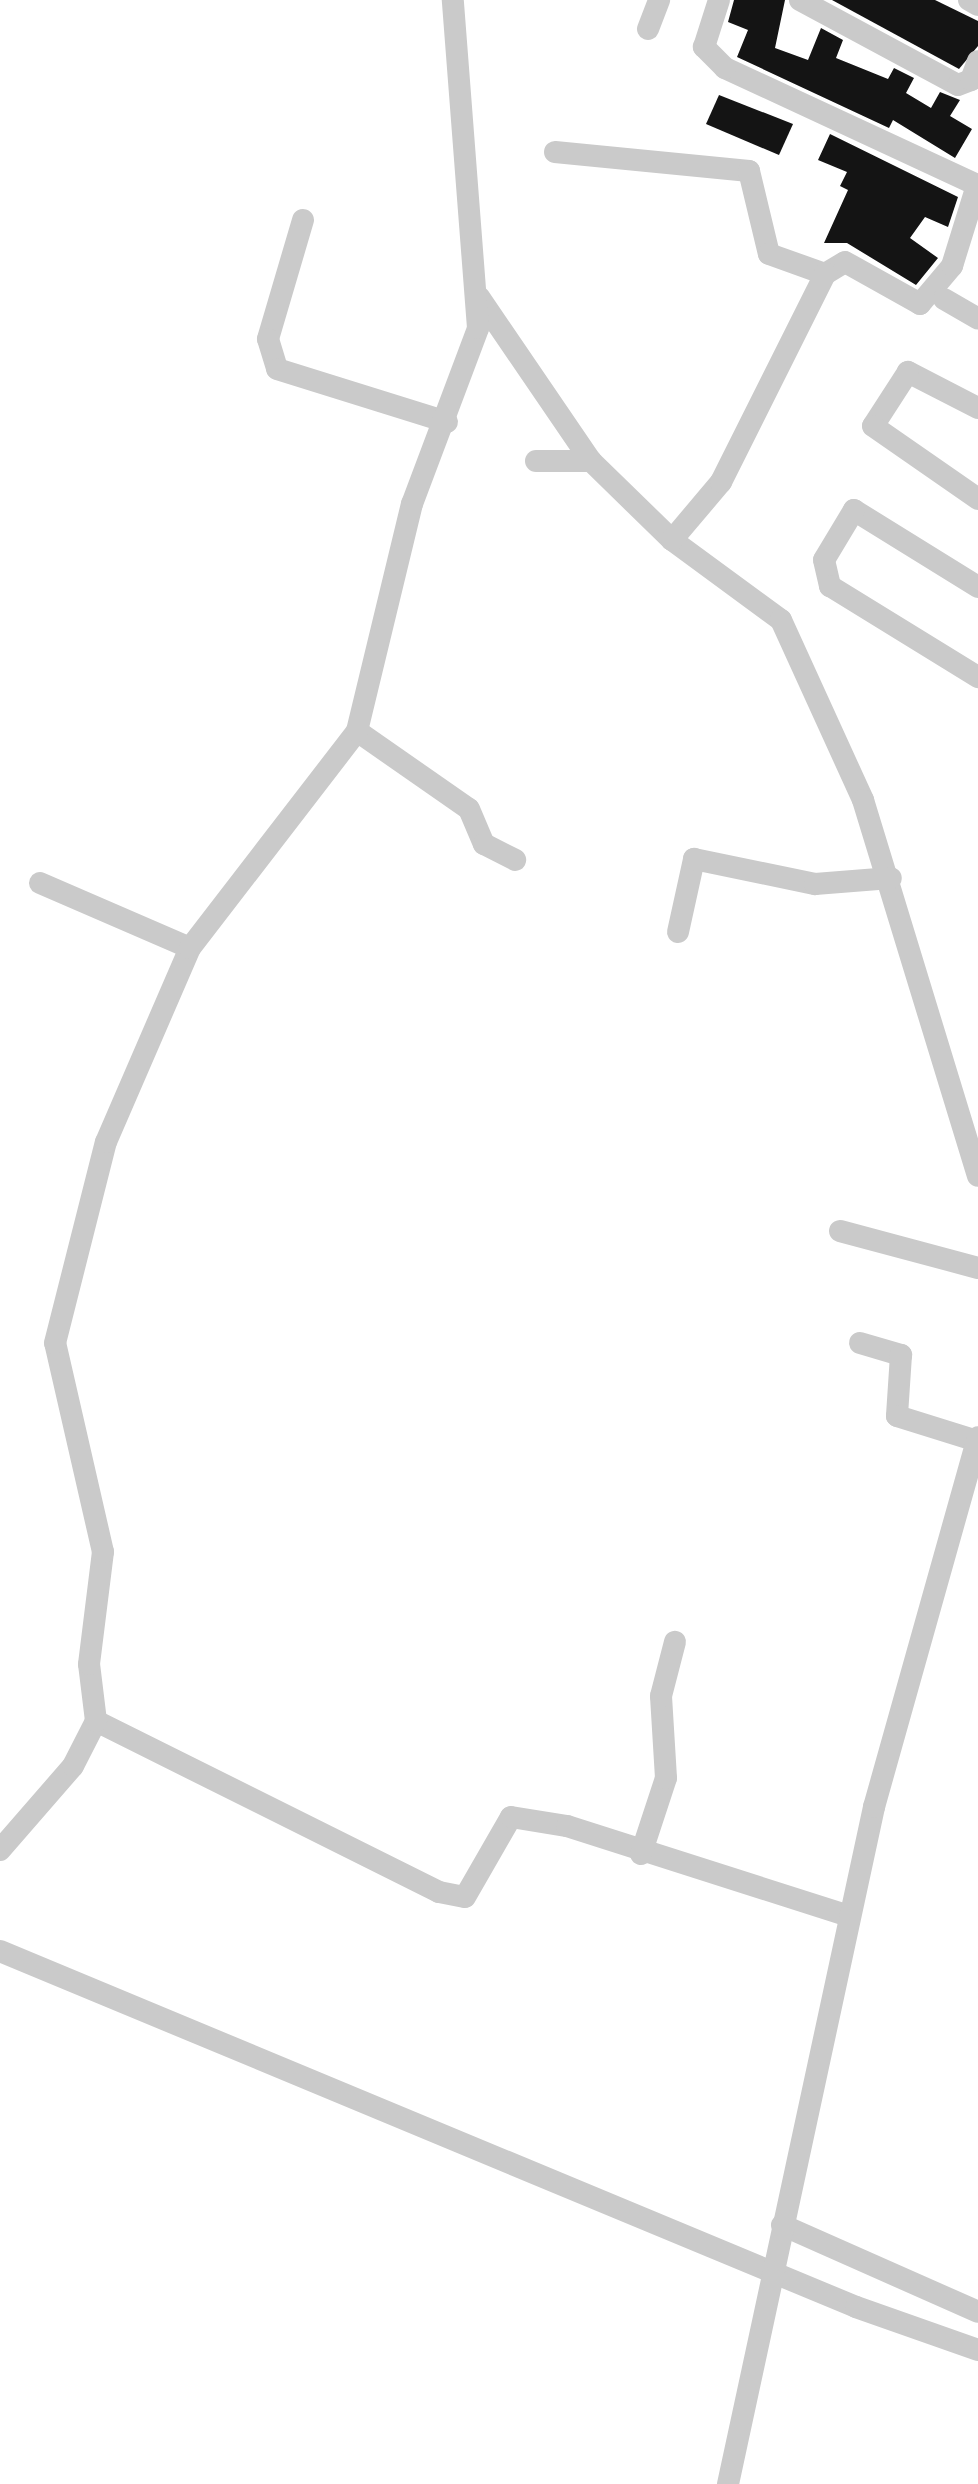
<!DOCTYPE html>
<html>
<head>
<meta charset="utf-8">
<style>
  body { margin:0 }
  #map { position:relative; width:978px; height:2484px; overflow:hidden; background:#fff; font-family:Figtree,sans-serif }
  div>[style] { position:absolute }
  .building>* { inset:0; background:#141414 }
  .minor>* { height:22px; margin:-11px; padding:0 11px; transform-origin:11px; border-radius:11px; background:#cacaca }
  span { translate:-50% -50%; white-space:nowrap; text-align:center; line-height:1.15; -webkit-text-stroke:10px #fff; paint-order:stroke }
</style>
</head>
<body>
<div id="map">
  <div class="building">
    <div style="clip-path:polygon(734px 0,785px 0,775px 48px,808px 60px,821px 28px,843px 40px,836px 58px,888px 79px,894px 68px,914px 78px,906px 93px,931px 108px,940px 92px,960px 100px,950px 116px,972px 129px,955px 158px,893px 120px,889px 128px,737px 57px,748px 30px,728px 22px)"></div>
    <div style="clip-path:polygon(832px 0,935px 0,978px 21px,978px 46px,959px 69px)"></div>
    <div style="clip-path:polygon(719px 95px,793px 124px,779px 155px,706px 124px)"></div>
    <div style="clip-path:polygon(830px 134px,958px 197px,948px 227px,925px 217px,910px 238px,938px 258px,916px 285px,847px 243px,824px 243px,848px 190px,840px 186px,847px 172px,818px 160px)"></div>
  </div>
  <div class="minor">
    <div style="left:800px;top:0;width:179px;rotate:28.3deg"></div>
    <div style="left:958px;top:85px;width:14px;rotate:-21deg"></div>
    <div style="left:971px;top:80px;width:20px;rotate:-70deg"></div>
    <div style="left:969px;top:0;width:10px;rotate:29deg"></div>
    <div style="left:648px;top:29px;width:31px;rotate:-69deg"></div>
    <div style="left:555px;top:152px;width:195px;rotate:5.6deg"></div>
    <div style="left:749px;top:171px;width:85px;rotate:76.5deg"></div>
    <div style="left:769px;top:254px;width:59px;rotate:19.7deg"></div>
    <div style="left:825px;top:274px;width:23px;rotate:-31deg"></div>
    <div style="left:845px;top:262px;width:86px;rotate:29.2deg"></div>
    <div style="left:920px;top:304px;width:50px;rotate:-49.9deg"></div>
    <div style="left:952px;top:266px;width:85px;rotate:-72.8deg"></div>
    <div style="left:977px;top:185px;width:278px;rotate:-155.1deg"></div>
    <div style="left:725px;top:68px;width:30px;rotate:-135deg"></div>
    <div style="left:704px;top:47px;width:49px;rotate:-72.3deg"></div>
    <div style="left:303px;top:220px;width:124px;rotate:106.4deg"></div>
    <div style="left:268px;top:339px;width:31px;rotate:73deg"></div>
    <div style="left:277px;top:369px;width:178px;rotate:17.3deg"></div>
    <div style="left:479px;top:297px;width:199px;rotate:55.7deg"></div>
    <div style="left:591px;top:461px;width:113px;rotate:44.3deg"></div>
    <div style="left:672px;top:540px;width:135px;rotate:36.3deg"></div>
    <div style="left:781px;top:620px;width:198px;rotate:65.5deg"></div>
    <div style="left:863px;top:800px;width:393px;rotate:73deg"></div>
    <div style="left:944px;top:299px;width:39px;rotate:30deg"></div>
    <div style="left:978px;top:408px;width:79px;rotate:-152.8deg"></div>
    <div style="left:908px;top:372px;width:64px;rotate:122.9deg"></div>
    <div style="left:873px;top:426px;width:128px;rotate:34.8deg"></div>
    <div style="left:536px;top:461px;width:55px"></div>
    <div style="left:672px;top:540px;width:76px;rotate:-49.8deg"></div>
    <div style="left:721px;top:482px;width:233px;rotate:-63.4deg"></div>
    <div style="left:978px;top:587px;width:146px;rotate:-148.2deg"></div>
    <div style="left:854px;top:510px;width:58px;rotate:121deg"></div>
    <div style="left:824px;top:560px;width:27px;rotate:77deg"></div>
    <div style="left:830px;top:586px;width:174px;rotate:31.6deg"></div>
    <div style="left:357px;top:731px;width:136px;rotate:34.9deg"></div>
    <div style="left:469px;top:809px;width:38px;rotate:67deg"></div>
    <div style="left:484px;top:844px;width:35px;rotate:27deg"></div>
    <div style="left:40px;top:883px;width:163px;rotate:23.4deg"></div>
    <div style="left:678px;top:932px;width:75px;rotate:-77.6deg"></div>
    <div style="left:694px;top:859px;width:124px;rotate:11.7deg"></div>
    <div style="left:815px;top:884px;width:76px;rotate:-4.5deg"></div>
    <div style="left:840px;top:1231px;width:143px;rotate:15deg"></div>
    <div style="left:860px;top:1343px;width:43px;rotate:16.3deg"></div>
    <div style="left:901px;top:1355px;width:61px;rotate:93.8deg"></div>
    <div style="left:897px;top:1416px;width:84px;rotate:17.4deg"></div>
    <div style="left:96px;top:1721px;width:383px;rotate:26.5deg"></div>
    <div style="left:439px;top:1892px;width:26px;rotate:11deg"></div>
    <div style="left:465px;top:1897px;width:92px;rotate:-60.1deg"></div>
    <div style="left:511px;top:1817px;width:57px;rotate:9.1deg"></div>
    <div style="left:567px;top:1826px;width:296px;rotate:17.7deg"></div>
    <div style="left:0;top:1850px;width:111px;rotate:-49deg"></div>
    <div style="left:73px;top:1766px;width:51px;rotate:-62.9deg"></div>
    <div style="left:96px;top:1721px;width:57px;rotate:-97deg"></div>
    <div style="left:89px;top:1664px;width:113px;rotate:-82.9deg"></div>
    <div style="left:103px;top:1552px;width:214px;rotate:-102.9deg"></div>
    <div style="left:55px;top:1343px;width:207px;rotate:-75.8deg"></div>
    <div style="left:106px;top:1142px;width:211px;rotate:-66.6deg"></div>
    <div style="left:190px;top:948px;width:274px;rotate:-52.4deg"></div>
    <div style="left:357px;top:731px;width:234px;rotate:-76.4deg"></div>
    <div style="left:412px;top:504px;width:188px;rotate:-69.4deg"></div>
    <div style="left:478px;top:328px;width:329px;rotate:-94.4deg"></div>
    <div style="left:641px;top:1854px;width:80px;rotate:-71.8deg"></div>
    <div style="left:666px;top:1778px;width:82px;rotate:-93.5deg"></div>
    <div style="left:661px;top:1696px;width:56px;rotate:-75.5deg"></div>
    <div style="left:0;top:1951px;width:927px;rotate:22.58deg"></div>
    <div style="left:856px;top:2307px;width:129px;rotate:19.4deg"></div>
    <div style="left:782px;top:2225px;width:214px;rotate:23.9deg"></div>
    <div style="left:728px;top:2484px;width:693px;rotate:-77.83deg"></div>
    <div style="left:874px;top:1807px;width:384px;rotate:-74.3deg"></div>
  </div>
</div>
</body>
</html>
